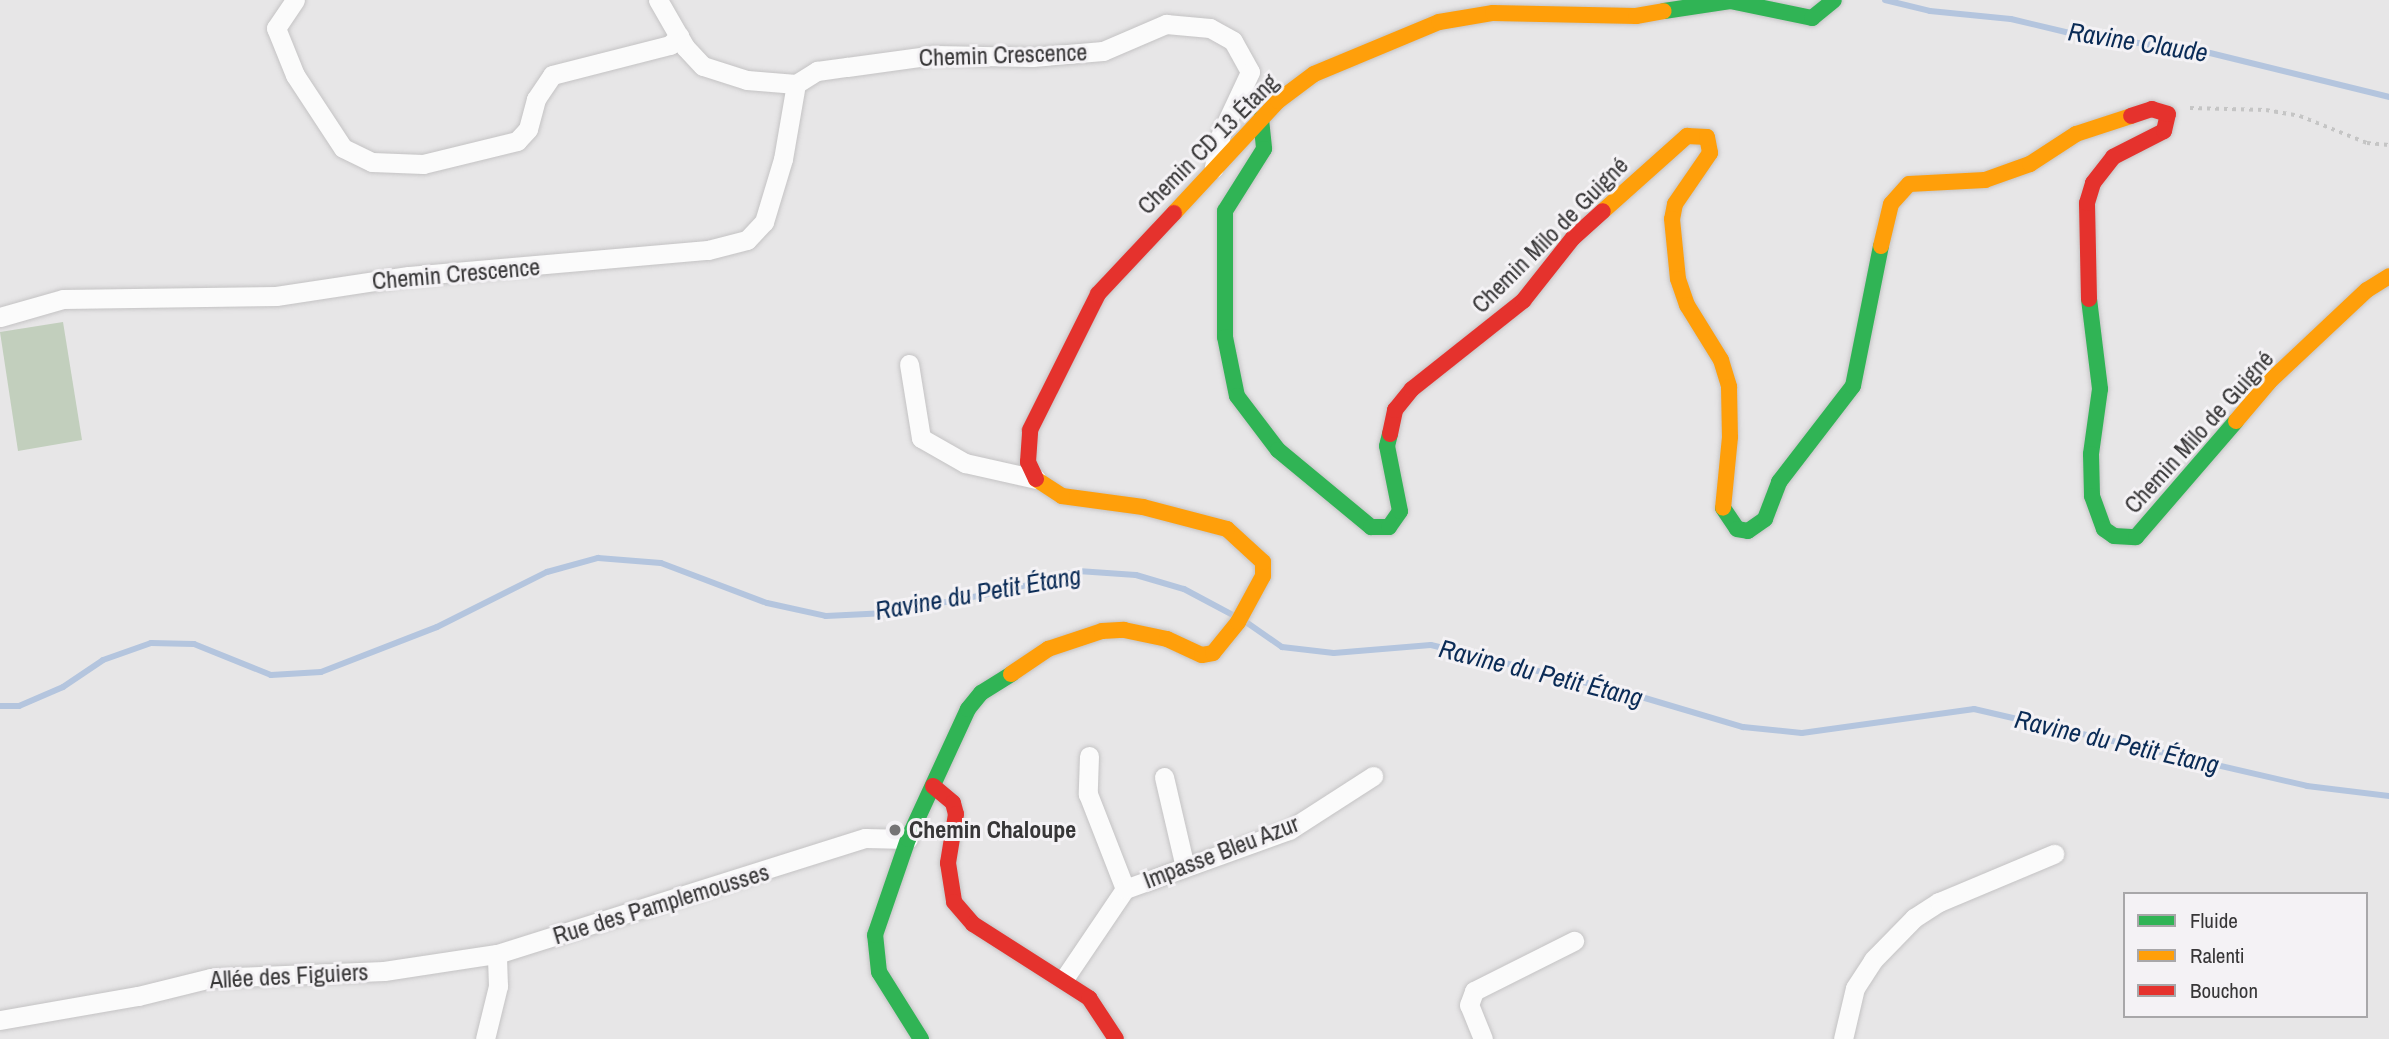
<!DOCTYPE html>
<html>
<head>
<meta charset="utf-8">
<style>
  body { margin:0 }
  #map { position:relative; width:2389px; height:1039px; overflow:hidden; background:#e7e6e7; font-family:"Archivo Narrow",sans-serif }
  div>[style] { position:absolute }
  .green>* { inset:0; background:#c2cfbd }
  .stream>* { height:6px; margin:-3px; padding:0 3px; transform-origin:3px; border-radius:3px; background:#b4c5de }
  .path>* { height:3.5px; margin-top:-1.75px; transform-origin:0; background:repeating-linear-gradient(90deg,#c5c5c5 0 3.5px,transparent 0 8.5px) }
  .roads { filter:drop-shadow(0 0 2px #c4c3c4) drop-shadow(0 0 2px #c4c3c4) }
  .street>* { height:19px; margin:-9.5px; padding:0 9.5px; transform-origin:9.5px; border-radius:9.5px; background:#fbfbfb }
  .fast>* { height:16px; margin:-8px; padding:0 8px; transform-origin:8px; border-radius:8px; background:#30b455 }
  .slow>* { height:16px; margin:-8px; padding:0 8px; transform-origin:8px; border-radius:8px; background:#ff9f0a }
  .jam>* { height:16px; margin:-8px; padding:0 8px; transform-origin:8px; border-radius:8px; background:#e5322d }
  .dots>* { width:19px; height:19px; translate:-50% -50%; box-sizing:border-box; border:4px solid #f4f2f5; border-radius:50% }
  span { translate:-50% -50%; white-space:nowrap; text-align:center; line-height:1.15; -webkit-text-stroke:6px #f4f2f5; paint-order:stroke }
  .street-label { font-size:24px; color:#373637 }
  .poi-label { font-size:24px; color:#373637; font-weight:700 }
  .left { translate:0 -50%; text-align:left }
  .water-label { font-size:26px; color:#0a2b56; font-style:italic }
  .legend { position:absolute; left:2123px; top:892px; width:245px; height:126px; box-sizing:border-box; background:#f4f2f5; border:2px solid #a8a7a9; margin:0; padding:9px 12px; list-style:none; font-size:21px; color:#373637 }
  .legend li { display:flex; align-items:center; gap:14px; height:35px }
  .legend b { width:35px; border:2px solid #a8a7a9 }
</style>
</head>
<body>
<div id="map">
  <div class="green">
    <div style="clip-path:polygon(63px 322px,82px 440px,18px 451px,0 332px)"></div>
  </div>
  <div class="stream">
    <div style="left:1885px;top:0;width:46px;rotate:13.7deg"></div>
    <div style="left:1930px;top:11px;width:81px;rotate:5.6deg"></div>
    <div style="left:2011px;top:19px;width:69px;rotate:13.4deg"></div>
    <div style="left:2078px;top:35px;width:129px;rotate:7.6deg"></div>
    <div style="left:2206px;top:52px;width:188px;rotate:13.8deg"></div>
    <div style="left:1246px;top:622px;width:44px;rotate:34.8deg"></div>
    <div style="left:1282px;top:647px;width:52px;rotate:6.6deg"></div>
    <div style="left:1334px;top:653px;width:97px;rotate:-4.7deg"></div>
    <div style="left:1431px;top:645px;width:203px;rotate:13.7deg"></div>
    <div style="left:1628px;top:693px;width:120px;rotate:16.5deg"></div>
    <div style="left:1743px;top:727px;width:59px;rotate:5.8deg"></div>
    <div style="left:1802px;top:733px;width:174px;rotate:-7.9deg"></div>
    <div style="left:1974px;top:709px;width:342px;rotate:13deg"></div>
    <div style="left:2307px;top:786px;width:83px;rotate:7deg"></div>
    <div style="left:0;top:706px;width:19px"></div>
    <div style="left:19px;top:706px;width:48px;rotate:-23.4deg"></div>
    <div style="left:63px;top:687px;width:48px;rotate:-34deg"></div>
    <div style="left:103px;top:660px;width:51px;rotate:-19.5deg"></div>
    <div style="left:151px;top:643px;width:43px;rotate:1.3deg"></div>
    <div style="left:194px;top:644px;width:83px;rotate:21.9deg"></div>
    <div style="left:271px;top:675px;width:50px;rotate:-3.4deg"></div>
    <div style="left:321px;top:672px;width:124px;rotate:-21.2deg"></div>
    <div style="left:437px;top:627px;width:123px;rotate:-26.6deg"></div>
    <div style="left:547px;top:572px;width:53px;rotate:-15.4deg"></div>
    <div style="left:598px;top:558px;width:63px;rotate:4.5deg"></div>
    <div style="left:661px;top:563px;width:113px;rotate:20.7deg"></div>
    <div style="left:767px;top:603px;width:60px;rotate:12.4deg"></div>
    <div style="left:826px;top:616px;width:61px;rotate:-2.8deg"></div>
    <div style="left:887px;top:613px;width:120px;rotate:-10.6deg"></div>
    <div style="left:1005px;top:591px;width:76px;rotate:-15.3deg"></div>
    <div style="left:1078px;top:571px;width:58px;rotate:3.9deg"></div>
    <div style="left:1136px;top:575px;width:50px;rotate:16.3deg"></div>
    <div style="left:1184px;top:589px;width:55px;rotate:28deg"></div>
  </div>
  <div class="path">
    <div style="left:2190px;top:108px;width:76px;rotate:1.5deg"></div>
    <div style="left:2266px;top:110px;width:35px;rotate:10deg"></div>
    <div style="left:2300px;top:116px;width:72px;rotate:21.9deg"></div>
    <div style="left:2367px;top:143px;width:22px;rotate:5deg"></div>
  </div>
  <div class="roads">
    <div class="street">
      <div style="left:295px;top:0;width:34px;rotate:124deg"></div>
      <div style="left:276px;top:28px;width:51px;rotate:68deg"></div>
      <div style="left:295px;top:75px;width:87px;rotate:56.7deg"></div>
      <div style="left:343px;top:148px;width:32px;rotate:26deg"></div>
      <div style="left:372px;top:162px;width:51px;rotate:2.2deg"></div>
      <div style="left:423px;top:164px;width:97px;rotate:-13.7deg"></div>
      <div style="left:517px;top:141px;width:16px;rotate:-47deg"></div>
      <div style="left:528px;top:129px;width:31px;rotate:-75deg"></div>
      <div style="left:536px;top:99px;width:29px;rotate:-56deg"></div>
      <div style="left:552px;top:75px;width:122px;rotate:-14.3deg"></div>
      <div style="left:670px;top:45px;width:13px;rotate:-45deg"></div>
      <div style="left:658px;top:0;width:54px;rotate:60.1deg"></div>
      <div style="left:685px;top:47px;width:26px;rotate:47deg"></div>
      <div style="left:703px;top:66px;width:46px;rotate:17.7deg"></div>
      <div style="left:747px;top:80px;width:49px;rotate:4.7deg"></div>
      <div style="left:796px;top:84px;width:25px;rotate:-32deg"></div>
      <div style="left:817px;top:71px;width:30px;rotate:-8deg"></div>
      <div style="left:847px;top:67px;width:89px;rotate:-7.8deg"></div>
      <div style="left:935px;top:55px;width:97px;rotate:1.2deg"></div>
      <div style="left:1032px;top:57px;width:71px;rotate:-4.8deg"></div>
      <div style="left:1103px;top:51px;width:69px;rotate:-23.2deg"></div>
      <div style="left:1166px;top:24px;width:44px;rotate:5.2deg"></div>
      <div style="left:1210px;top:28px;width:26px;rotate:29deg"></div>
      <div style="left:1233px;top:41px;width:35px;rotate:61deg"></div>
      <div style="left:1250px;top:72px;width:68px;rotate:115.1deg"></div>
      <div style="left:1221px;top:134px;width:35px;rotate:102deg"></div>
      <div style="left:0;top:317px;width:66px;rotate:-15.9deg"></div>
      <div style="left:63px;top:299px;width:213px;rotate:-0.8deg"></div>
      <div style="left:276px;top:296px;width:134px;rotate:-8.6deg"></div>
      <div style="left:409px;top:276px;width:300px;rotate:-5deg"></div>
      <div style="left:708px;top:250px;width:40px;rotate:-14.4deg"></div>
      <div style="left:747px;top:240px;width:25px;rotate:-47deg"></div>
      <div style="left:764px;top:222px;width:66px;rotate:-73.2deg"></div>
      <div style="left:783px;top:159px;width:76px;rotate:-80.2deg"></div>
      <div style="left:909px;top:364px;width:75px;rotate:80.8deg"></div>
      <div style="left:921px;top:438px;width:51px;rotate:29.6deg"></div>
      <div style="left:965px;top:463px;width:73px;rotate:12.7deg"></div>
      <div style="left:1089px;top:756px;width:38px;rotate:92deg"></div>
      <div style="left:1088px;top:794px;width:102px;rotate:68.7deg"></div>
      <div style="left:1164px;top:777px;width:92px;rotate:76.9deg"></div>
      <div style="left:1064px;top:979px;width:109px;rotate:-55.9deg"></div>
      <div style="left:1125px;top:889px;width:174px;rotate:-19.8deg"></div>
      <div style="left:1289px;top:830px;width:100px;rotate:-32.7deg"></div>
      <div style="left:0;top:1020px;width:140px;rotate:-9.9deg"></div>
      <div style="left:138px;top:996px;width:75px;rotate:-13.9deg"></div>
      <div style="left:211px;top:978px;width:173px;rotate:-2.3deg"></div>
      <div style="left:384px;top:971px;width:114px;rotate:-8.6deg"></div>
      <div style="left:485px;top:1039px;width:55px;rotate:-76.2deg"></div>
      <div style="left:498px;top:986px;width:32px;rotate:-92deg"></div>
      <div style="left:497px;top:954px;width:386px;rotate:-17.5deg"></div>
      <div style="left:865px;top:838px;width:43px;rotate:1.3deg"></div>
      <div style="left:1483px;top:1039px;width:37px;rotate:-112deg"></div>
      <div style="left:1469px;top:1005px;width:15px;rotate:-70deg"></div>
      <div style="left:1474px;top:991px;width:112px;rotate:-26.6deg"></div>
      <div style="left:1843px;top:1039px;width:52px;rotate:-76.8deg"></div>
      <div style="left:1855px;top:988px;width:33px;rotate:-57deg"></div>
      <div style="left:1873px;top:960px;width:59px;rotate:-45.7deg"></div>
      <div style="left:1914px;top:918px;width:30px;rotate:-33deg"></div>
      <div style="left:1939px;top:902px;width:125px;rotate:-22.7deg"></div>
    </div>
    <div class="fast">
      <div style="left:1664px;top:11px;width:67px;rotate:-8.6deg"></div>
      <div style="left:1730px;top:1px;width:84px;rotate:11.7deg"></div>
      <div style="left:1812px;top:18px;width:28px;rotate:-39deg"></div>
      <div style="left:1261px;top:119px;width:30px;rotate:84deg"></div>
      <div style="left:1264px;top:149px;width:73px;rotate:122.2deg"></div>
      <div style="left:1225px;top:211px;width:126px;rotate:90deg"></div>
      <div style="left:1225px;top:337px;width:60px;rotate:78.5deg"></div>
      <div style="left:1237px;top:396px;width:68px;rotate:52.8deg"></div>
      <div style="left:1278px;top:450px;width:121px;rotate:39.6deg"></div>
      <div style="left:1371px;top:527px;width:18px"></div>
      <div style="left:1389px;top:527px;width:19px;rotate:-55deg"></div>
      <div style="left:1400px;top:511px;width:66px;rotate:-101.3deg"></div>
      <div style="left:1387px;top:446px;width:12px;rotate:-76deg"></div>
      <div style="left:2089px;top:299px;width:91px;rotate:83deg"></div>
      <div style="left:2100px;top:389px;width:66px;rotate:97.9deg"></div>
      <div style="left:2091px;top:454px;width:42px;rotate:88.6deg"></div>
      <div style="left:2092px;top:496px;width:35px;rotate:70deg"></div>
      <div style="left:2104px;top:529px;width:12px;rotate:35deg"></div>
      <div style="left:2114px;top:536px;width:22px;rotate:3deg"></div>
      <div style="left:2136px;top:537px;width:153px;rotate:-49.2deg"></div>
      <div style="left:1723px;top:508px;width:25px;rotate:56deg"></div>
      <div style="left:1737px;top:529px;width:11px;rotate:10deg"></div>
      <div style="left:1748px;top:531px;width:21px;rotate:-35deg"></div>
      <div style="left:1765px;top:519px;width:40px;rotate:-69deg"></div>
      <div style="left:1779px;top:482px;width:121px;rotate:-52.4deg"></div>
      <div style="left:1853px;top:386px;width:143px;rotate:-78.7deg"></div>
      <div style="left:921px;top:1039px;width:79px;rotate:-122.1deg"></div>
      <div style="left:879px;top:972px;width:37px;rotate:-96deg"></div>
      <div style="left:875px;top:935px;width:102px;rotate:-71deg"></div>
      <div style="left:908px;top:839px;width:143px;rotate:-65.2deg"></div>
      <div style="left:968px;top:709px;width:21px;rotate:-51deg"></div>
      <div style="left:981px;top:693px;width:36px;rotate:-32deg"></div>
    </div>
    <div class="slow">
      <div style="left:1603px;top:211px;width:113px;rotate:-41.8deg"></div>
      <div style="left:1687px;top:136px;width:20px;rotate:3deg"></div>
      <div style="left:1707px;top:137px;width:16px;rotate:79deg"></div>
      <div style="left:1710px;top:153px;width:62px;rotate:124.5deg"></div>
      <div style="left:1675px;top:204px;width:15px;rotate:101deg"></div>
      <div style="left:1672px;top:219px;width:60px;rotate:84.3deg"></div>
      <div style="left:1678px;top:279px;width:28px;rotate:71deg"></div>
      <div style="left:1687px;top:305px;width:65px;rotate:58.3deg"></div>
      <div style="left:1721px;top:360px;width:28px;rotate:73deg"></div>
      <div style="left:1729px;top:387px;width:50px;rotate:88.9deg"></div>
      <div style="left:1730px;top:437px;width:71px;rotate:95.6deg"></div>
      <div style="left:1174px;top:213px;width:153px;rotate:-47.1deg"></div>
      <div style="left:1278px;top:101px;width:45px;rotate:-36.9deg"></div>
      <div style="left:1314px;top:74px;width:135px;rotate:-22.6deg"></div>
      <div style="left:1439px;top:22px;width:55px;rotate:-9.5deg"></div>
      <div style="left:1493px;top:13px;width:143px;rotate:1.2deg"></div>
      <div style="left:1636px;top:16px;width:28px;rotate:-10deg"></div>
      <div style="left:1881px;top:246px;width:43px;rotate:-76.6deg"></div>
      <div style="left:1891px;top:204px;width:27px;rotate:-48deg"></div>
      <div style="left:1909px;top:184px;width:76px;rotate:-3deg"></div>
      <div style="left:1985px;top:180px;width:48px;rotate:-19.6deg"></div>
      <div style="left:2030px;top:164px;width:55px;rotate:-33.1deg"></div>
      <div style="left:2076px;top:134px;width:58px;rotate:-18.1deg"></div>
      <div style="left:2236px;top:421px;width:52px;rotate:-49.6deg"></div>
      <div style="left:2270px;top:381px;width:133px;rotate:-43.2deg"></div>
      <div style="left:2367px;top:290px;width:26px;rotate:-32deg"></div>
      <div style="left:1011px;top:674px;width:45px;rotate:-34deg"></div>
      <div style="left:1048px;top:649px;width:57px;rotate:-18.4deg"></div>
      <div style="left:1102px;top:631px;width:22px;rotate:-3deg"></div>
      <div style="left:1124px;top:630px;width:44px;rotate:11.8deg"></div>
      <div style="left:1167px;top:639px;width:38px;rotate:25deg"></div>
      <div style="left:1202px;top:655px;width:11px;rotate:-10deg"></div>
      <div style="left:1213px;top:653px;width:40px;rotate:-51deg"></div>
      <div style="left:1238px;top:622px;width:52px;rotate:-61.5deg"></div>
      <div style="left:1263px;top:576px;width:14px;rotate:-90deg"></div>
      <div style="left:1263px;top:562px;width:49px;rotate:-137.5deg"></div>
      <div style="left:1227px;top:529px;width:87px;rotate:-165.3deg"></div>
      <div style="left:1143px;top:507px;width:82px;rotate:-172.3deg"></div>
      <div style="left:1062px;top:496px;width:31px;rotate:-147deg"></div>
    </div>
    <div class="jam">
      <div style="left:2089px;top:299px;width:96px;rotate:-91.2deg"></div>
      <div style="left:2087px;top:203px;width:21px;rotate:-73deg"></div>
      <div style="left:2093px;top:183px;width:33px;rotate:-52deg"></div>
      <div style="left:2113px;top:157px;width:57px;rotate:-27deg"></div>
      <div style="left:2164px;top:131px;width:17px;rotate:-77deg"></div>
      <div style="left:2168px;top:114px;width:17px;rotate:-163deg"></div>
      <div style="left:2152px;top:109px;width:22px;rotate:162deg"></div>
      <div style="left:1390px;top:434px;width:25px;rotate:-78deg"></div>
      <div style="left:1395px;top:410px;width:27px;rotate:-51deg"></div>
      <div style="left:1412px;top:389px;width:142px;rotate:-38.4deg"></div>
      <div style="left:1523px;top:301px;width:80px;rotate:-51.6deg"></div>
      <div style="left:1573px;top:238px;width:40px;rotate:-42deg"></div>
      <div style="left:1036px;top:479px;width:19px;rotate:-115deg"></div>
      <div style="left:1028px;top:462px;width:32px;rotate:-86deg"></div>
      <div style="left:1030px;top:430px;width:152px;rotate:-63.4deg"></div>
      <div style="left:1098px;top:294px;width:111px;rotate:-46.8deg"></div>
      <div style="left:933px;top:786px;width:26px;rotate:40deg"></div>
      <div style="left:953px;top:803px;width:11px;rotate:75deg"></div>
      <div style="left:956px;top:814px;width:50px;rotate:99.3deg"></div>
      <div style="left:948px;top:863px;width:39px;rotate:81deg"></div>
      <div style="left:954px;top:902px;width:29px;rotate:49deg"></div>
      <div style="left:973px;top:924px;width:138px;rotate:32.5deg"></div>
      <div style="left:1089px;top:998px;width:49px;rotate:56.6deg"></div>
    </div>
  </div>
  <div class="dots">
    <div style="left:895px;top:830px;background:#757475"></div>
  </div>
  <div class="street-label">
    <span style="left:1003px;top:55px;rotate:-2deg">Chemin Crescence</span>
    <span style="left:1208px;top:144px;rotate:-45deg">Chemin CD 13 Étang</span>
    <span style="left:1550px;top:235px;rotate:-45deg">Chemin Milo de Guigné</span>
    <span style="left:456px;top:274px;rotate:-5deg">Chemin Crescence</span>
    <span style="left:2199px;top:432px;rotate:-48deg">Chemin Milo de Guigné</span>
    <span style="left:1221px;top:852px;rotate:-21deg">Impasse Bleu Azur</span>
    <span style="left:661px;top:904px;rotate:-17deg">Rue des Pamplemousses</span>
    <span style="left:289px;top:976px;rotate:-3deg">Allée des Figuiers</span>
  </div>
  <div class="poi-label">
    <span class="left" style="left:909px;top:830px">Chemin Chaloupe</span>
  </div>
  <div class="water-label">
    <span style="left:2138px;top:42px;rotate:9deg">Ravine Claude</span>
    <span style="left:978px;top:593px;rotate:-10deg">Ravine du Petit Étang</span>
    <span style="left:1541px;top:673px;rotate:14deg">Ravine du Petit Étang</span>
    <span style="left:2117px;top:742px;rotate:13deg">Ravine du Petit Étang</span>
  </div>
  <ul class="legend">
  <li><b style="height:9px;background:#30b455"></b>Fluide</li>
  <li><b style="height:9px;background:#ff9f0a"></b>Ralenti</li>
  <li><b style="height:9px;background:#e5322d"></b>Bouchon</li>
  </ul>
</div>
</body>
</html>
